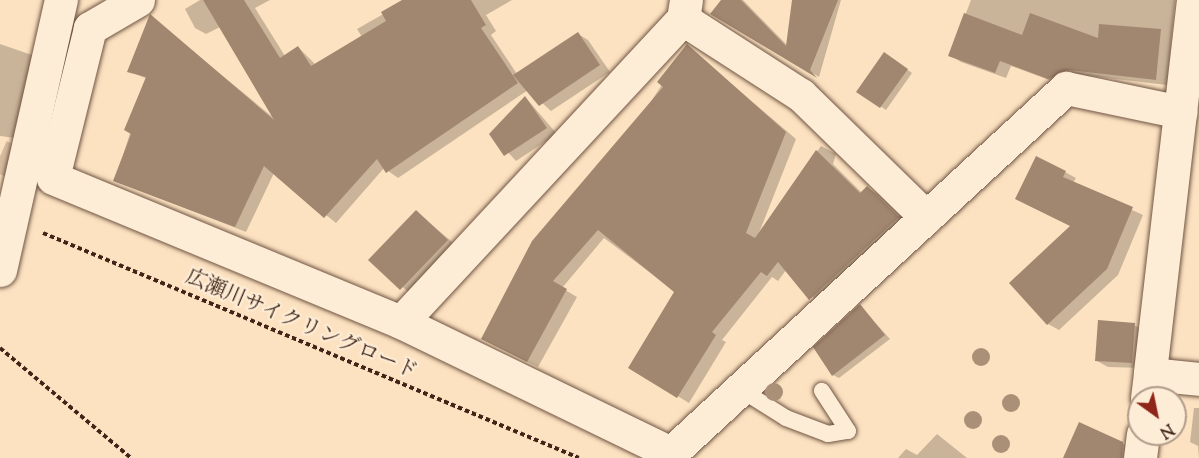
<!DOCTYPE html>
<html>
<head>
<meta charset="utf-8">
<style>
  body { margin:0 }
  #map { position:relative; width:1199px; height:458px; overflow:hidden; background:#fce2c0; font-family:"Sorts Mill Goudy","Noto Serif JP",serif }
  div>[style] { position:absolute }
  .shadow>* { inset:0; background:#0003 }
  .building>* { inset:0; background:#a28770 }
  .minor-tunnel>* { height:33px; margin-top:-16.5px; transform-origin:0; background:repeating-linear-gradient(90deg,#d6bc9f 0 33px,transparent 0 49px) }
  .path>* { height:4px; margin-top:-2px; transform-origin:0; background:repeating-linear-gradient(90deg,#402519 0 4.5px,transparent 0 7.5px) }
  .roads { filter:drop-shadow(0 0 2px #6f5443) drop-shadow(0 0 2px #6f5443) }
  .service>* { height:16px; margin:-8px; padding:0 8px; transform-origin:8px; border-radius:8px; background:#fdecd6 }
  .minor>* { height:33px; margin:-16.5px; padding:0 16.5px; transform-origin:16.5px; border-radius:16.5px; background:#fdecd6 }
  .tertiary>* { height:33px; margin:-16.5px; padding:0 16.5px; transform-origin:16.5px; border-radius:16.5px; background:#fdecd6 }
  .trees>* { width:18px; height:18px; margin:-9px; border-radius:50%; background:#aa9077 }
  span { translate:-50% -50%; white-space:nowrap; text-align:center; line-height:1.15; -webkit-text-stroke:4.5px #fdecd6; paint-order:stroke }
  .street-label { font-size:21px; color:#402519 }
  .north { position:absolute; left:1127px; top:386px; width:60px; height:60px; box-sizing:border-box; background:#fdecd6; border:2px solid #b19c8a; border-radius:50%; rotate:147deg; font-size:16px; font-weight:700; line-height:24px; text-align:center; color:#402519 }
  .north::after { content:''; display:block; margin:auto; width:21px; height:27px; background:#8f2418; clip-path:polygon(50% 0,100% 100%,50% 72%,0 100%) }
</style>
</head>
<body>
<div id="map">
  <div class="shadow">
    <div style="clip-path:polygon(200px 0,270px 0,255px 8px,285px 56px,298px 47px,316px 65px,362px 37px,357px 29px,408px 0,512px 0,486px 15px,496px 31px,491px 35px,517px 74px,578px 34px,588px 40px,610px 72px,551px 111px,528px 90px,398px 178px,384px 168px,336px 223px,274px 173px,246px 232px,115px 181px,147px 79px,129px 71px,150px 16px,275px 119px,220px 27px,206px 34px,195px 28px,185px 9px)"></div>
    <div style="clip-path:polygon(723px 0,743px 0,787px 45px,793px 0,841px 0,819px 77px,712px 14px)"></div>
    <div style="clip-path:polygon(971px 0,1175px 0,1167px 85px,1081px 75px,1060px 84px,1011px 66px,1006px 78px,961px 62px,950px 55px)"></div>
    <div style="clip-path:polygon(0 44px,32px 55px,15px 138px,0 136px)"></div>
    <div style="clip-path:polygon(687px 46px,796px 139px,759px 233px,821px 146px,836px 154px,833px 164px,862px 193px,868px 188px,878px 194px,909px 224px,821px 305px,786px 270px,778px 281px,772px 277px,722px 340px,726px 342px,689px 403px,630px 367px,676px 292px,604px 238px,562px 288px,577px 297px,538px 367px,493px 345px)"></div>
    <div style="clip-path:polygon(890px 57px,912px 73px,886px 110px,858px 91px)"></div>
    <div style="clip-path:polygon(526px 98px,557px 134px,516px 161px,491px 134px)"></div>
    <div style="clip-path:polygon(1065px 172px,1076px 178px,1073px 183px,1143px 215px,1118px 275px,1059px 330px,1048px 324px,1072px 226px,1028px 205px)"></div>
    <div style="clip-path:polygon(417px 212px,458px 247px,412px 295px,371px 260px)"></div>
    <div style="clip-path:polygon(860px 306px,890px 339px,839px 378px,833px 375px)"></div>
    <div style="clip-path:polygon(1134px 325px,1145px 331px,1142px 368px,1108px 367px,1097px 361px)"></div>
    <div style="clip-path:polygon(1194px 408px,1199px 408px,1199px 458px,1198px 446px,1190px 442px)"></div>
    <div style="clip-path:polygon(937px 434px,967px 458px,898px 458px,906px 449px,917px 455px)"></div>
    <div style="clip-path:polygon(1122px 443px,1134px 449px,1133px 458px,1065px 458px)"></div>
  </div>
  <div class="building">
    <div style="clip-path:polygon(203px 0,244px 0,280px 58px,298px 46px,311px 66px,386px 21px,381px 12px,402px 0,471px 0,486px 25px,481px 28px,518px 83px,386px 173px,377px 159px,324px 218px,264px 166px,235px 227px,113px 181px,131px 134px,124px 130px,146px 77px,127px 72px,150px 14px,274px 120px)"></div>
    <div style="clip-path:polygon(721px 0,741px 0,786px 46px,792px 0,838px 0,810px 70px,817px 78px,710px 14px)"></div>
    <div style="clip-path:polygon(964px 13px,1022px 35px,1030px 13px,1098px 38px,1099px 24px,1161px 29px,1156px 80px,1069px 70px,1048px 79px,1000px 61px,995px 73px,948px 56px)"></div>
    <div style="clip-path:polygon(578px 32px,600px 65px,539px 106px,513px 75px)"></div>
    <div style="clip-path:polygon(687px 44px,786px 132px,746px 233px,755px 238px,816px 150px,860px 193px,867px 186px,899px 217px,809px 300px,778px 262px,767px 276px,761px 272px,712px 332px,716px 335px,677px 398px,628px 368px,674px 292px,598px 230px,553px 281px,567px 289px,527px 362px,481px 339px,532px 241px,663px 87px,657px 82px)"></div>
    <div style="clip-path:polygon(884px 52px,908px 69px,880px 108px,856px 92px)"></div>
    <div style="clip-path:polygon(525px 96px,547px 128px,504px 156px,489px 134px)"></div>
    <div style="clip-path:polygon(1036px 156px,1066px 171px,1063px 177px,1133px 207px,1107px 269px,1047px 325px,1009px 283px,1070px 226px,1015px 199px)"></div>
    <div style="clip-path:polygon(416px 210px,448px 240px,400px 290px,368px 260px)"></div>
    <div style="clip-path:polygon(860px 304px,885px 335px,832px 376px,813px 347px)"></div>
    <div style="clip-path:polygon(1098px 320px,1135px 323px,1132px 363px,1095px 361px)"></div>
    <div style="clip-path:polygon(1079px 422px,1123px 442px,1122px 458px,1063px 458px)"></div>
  </div>
  <div class="minor-tunnel">
    <div style="left:0;top:156px;width:52px;rotate:22.6deg"></div>
  </div>
  <div class="path">
    <div style="left:43px;top:233px;width:581px;rotate:22.77deg"></div>
    <div style="left:0;top:348px;width:171px;rotate:40deg"></div>
  </div>
  <div class="roads">
    <div class="service">
      <div style="left:740px;top:389px;width:54px;rotate:32.2deg"></div>
      <div style="left:786px;top:418px;width:45px;rotate:20.9deg"></div>
      <div style="left:828px;top:434px;width:20px;rotate:-9deg"></div>
      <div style="left:848px;top:431px;width:48px;rotate:-123deg"></div>
    </div>
    <div class="minor">
      <div style="left:138px;top:0;width:56px;rotate:149.7deg"></div>
      <div style="left:90px;top:28px;width:154px;rotate:103.9deg"></div>
      <div style="left:53px;top:178px;width:377px;rotate:22.5deg"></div>
      <div style="left:401px;top:322px;width:300px;rotate:25.9deg"></div>
      <div style="left:671px;top:453px;width:538px;rotate:-42.74deg"></div>
      <div style="left:1066px;top:88px;width:117px;rotate:11.8deg"></div>
      <div style="left:1193px;top:0;width:376px;rotate:96.6deg"></div>
      <div style="left:1150px;top:374px;width:49px;rotate:5.8deg"></div>
      <div style="left:683px;top:19px;width:140px;rotate:32.8deg"></div>
      <div style="left:801px;top:95px;width:175px;rotate:44.3deg"></div>
      <div style="left:401px;top:322px;width:414px;rotate:-47.1deg"></div>
      <div style="left:683px;top:19px;width:19px;rotate:-81deg"></div>
    </div>
    <div class="tertiary">
      <div style="left:0;top:270px;width:277px;rotate:-77.3deg"></div>
      <div style="left:1147px;top:398px;width:24px;rotate:-83deg"></div>
      <div style="left:1140px;top:458px;width:24px;rotate:-83deg"></div>
    </div>
  </div>
  <div class="trees">
    <div style="left:981px;top:357px"></div>
    <div style="left:774px;top:392px"></div>
    <div style="left:1011px;top:403px"></div>
    <div style="left:973px;top:420px"></div>
    <div style="left:1001px;top:444px"></div>
  </div>
  <div class="street-label">
    <span style="left:301px;top:325px;rotate:23deg">広瀬川サイクリングロード</span>
  </div>
  <div class="north">N</div>
</div>
</body>
</html>
